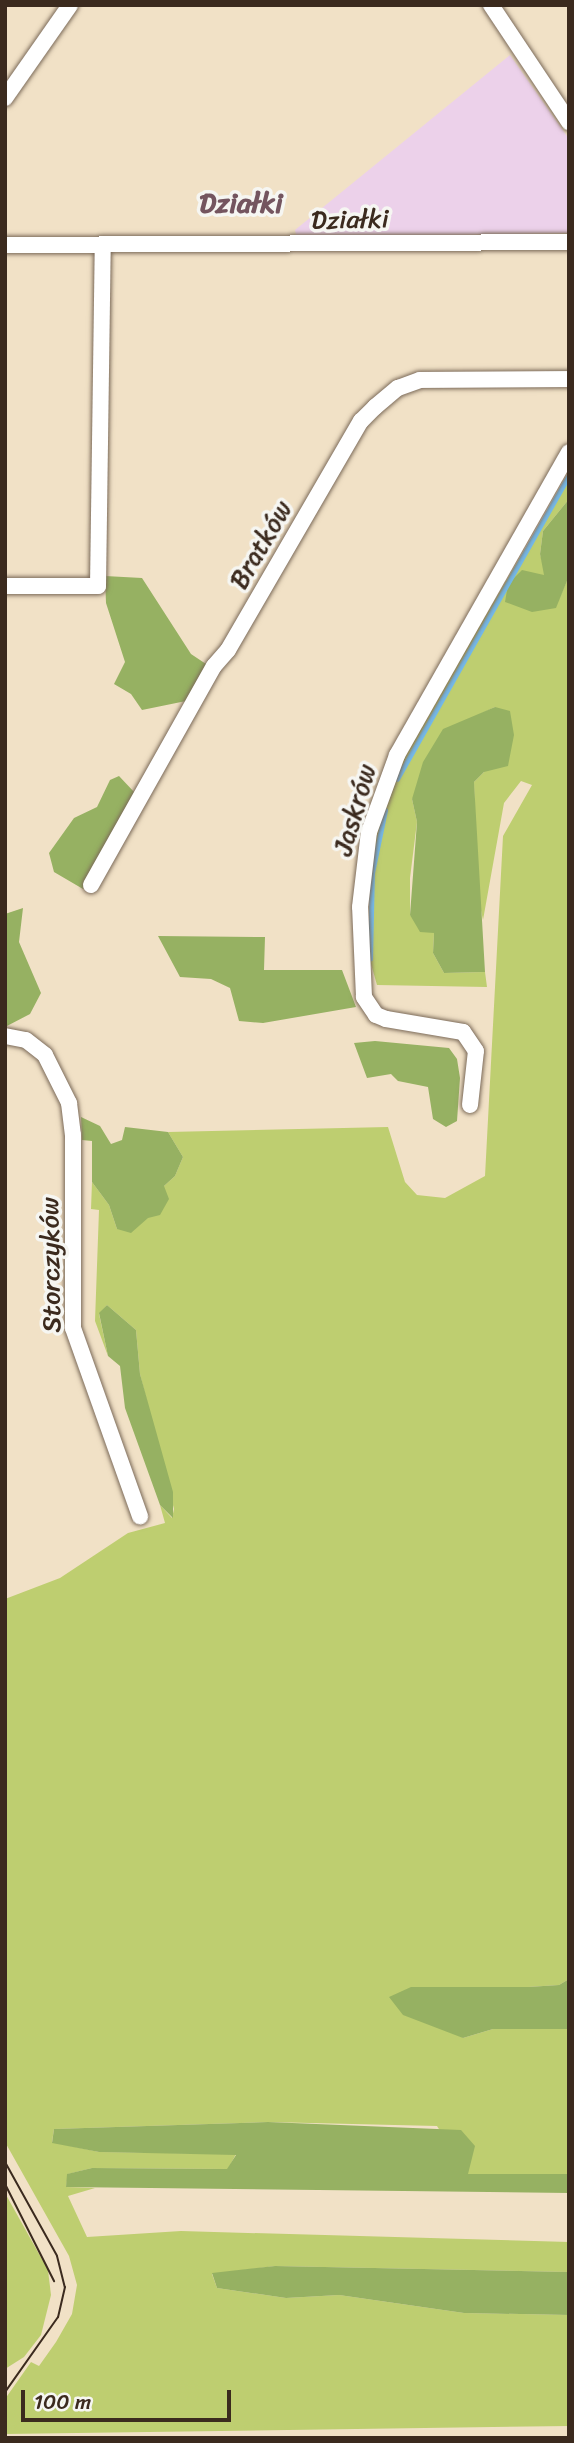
<!DOCTYPE html>
<html>
<head>
<meta charset="utf-8">
<style>
  body { margin:0 }
  #map { position:relative; width:574px; height:2443px; overflow:hidden; background:#f1e1c6; font-family:Sriracha,sans-serif }
  div>[style] { position:absolute }
  .built>* { inset:0; background:#ecd1ea }
  .green>* { inset:0; background:#bece70 }
  .forest>* { inset:0; background:#96b162 }
  .stream>* { height:4.5px; margin:-2.25px; padding:0 2.25px; transform-origin:2.25px; border-radius:2.25px; background:#74baeb }
  .roads { filter:drop-shadow(0 0 2px #7b6a59) drop-shadow(0 0 2px #7b6a59) }
  .minor>* { height:16px; margin:-8px; padding:0 8px; transform-origin:8px; border-radius:8px; background:#fff }
  .tram>* { height:2px; margin:-1px; padding:0 1px; transform-origin:1px; border-radius:1px; background:#3b2a1e }
  span { translate:-50% -50%; white-space:nowrap; text-align:center; line-height:1.15; -webkit-text-stroke:7px #f6f6f2; paint-order:stroke }
  .street-label { font-size:26px; color:#3b2a1e }
  .neighbourhood-label { font-size:28px; color:#74555f; font-weight:700 }
  .frame { position:absolute; inset:0; border:7px solid #3b2a1e; pointer-events:none }
  .scale { position:absolute; left:21px; top:2390px; width:210px; height:32px; box-sizing:border-box; border:4px solid #3b2a1e; border-top:0; padding-left:9px; font-size:21px; line-height:24px; white-space:nowrap; color:#3b2a1e; -webkit-text-stroke:5px #f6f6f2; paint-order:stroke }
</style>
</head>
<body>
<div id="map">
  <div class="built">
    <div style="clip-path:polygon(510px 55px,569px 139px,569px 233px,297px 238px,295px 230px)"></div>
  </div>
  <div class="green">
    <div style="clip-path:polygon(569px 475px,569px 499px,543px 531px,540px 554px,555px 608px,569px 576px,569px 1979px,559px 1985px,528px 1987px,411px 1987px,463px 2038px,493px 2029px,569px 2029px,569px 2174px,467px 2174px,437px 2126px,268px 2122px,54px 2129px,52px 2142px,99px 2152px,236px 2154px,228px 2169px,92px 2168px,68px 2174px,66px 2187px,95px 2188px,68px 2196px,87px 2237px,181px 2231px,569px 2242px,569px 2272px,275px 2266px,212px 2274px,217px 2288px,286px 2298px,339px 2295px,464px 2313px,569px 2315px,569px 2426px,5px 2434px,5px 2399px,31px 2362px,39px 2366px,56px 2342px,72px 2314px,77px 2285px,69px 2256px,5px 2142px,5px 1599px,60px 1578px,128px 1533px,165px 1523px,160px 1505px,172px 1518px,174px 1509px,140px 1374px,136px 1330px,107px 1305px,99px 1314px,108px 1356px,95px 1321px,99px 1210px,91px 1209px,92px 1182px,109px 1205px,117px 1229px,175px 1176px,183px 1157px,168px 1132px,388px 1127px,405px 1182px,417px 1195px,445px 1198px,485px 1176px,503px 836px,532px 785px,521px 781px,504px 803px,483px 920px,477px 891px,474px 782px,484px 772px,495px 707px,476px 716px,412px 799px,417px 822px,410px 878px,410px 915px,434px 933px,433px 953px,444px 973px,485px 972px,487px 987px,377px 985px,371px 964px,371px 863px,378px 829px,410px 743px)"></div>
    <div style="clip-path:polygon(5px 2193px,48px 2270px,51px 2295px,41px 2335px,24px 2357px,5px 2369px)"></div>
  </div>
  <div class="forest">
    <div style="clip-path:polygon(569px 499px,569px 576px,556px 608px,532px 612px,505px 602px,508px 584px,522px 570px,544px 575px,540px 554px,543px 531px)"></div>
    <div style="clip-path:polygon(105px 576px,142px 578px,191px 654px,206px 664px,186px 701px,142px 710px,131px 694px,114px 684px,125px 662px,106px 603px)"></div>
    <div style="clip-path:polygon(495px 707px,510px 711px,514px 735px,508px 766px,484px 772px,474px 782px,485px 972px,444px 973px,433px 953px,434px 933px,420px 932px,410px 915px,417px 822px,412px 799px,423px 762px,443px 729px)"></div>
    <div style="clip-path:polygon(119px 776px,135px 793px,83px 889px,54px 872px,49px 853px,74px 818px,97px 807px,110px 780px)"></div>
    <div style="clip-path:polygon(23px 908px,19px 942px,41px 993px,30px 1014px,5px 1027px,5px 914px)"></div>
    <div style="clip-path:polygon(158px 936px,265px 937px,264px 970px,342px 970px,356px 1007px,263px 1023px,239px 1021px,230px 988px,211px 979px,180px 977px)"></div>
    <div style="clip-path:polygon(375px 1041px,449px 1048px,457px 1059px,460px 1078px,457px 1121px,446px 1127px,433px 1119px,428px 1087px,398px 1081px,391px 1074px,367px 1078px,354px 1043px)"></div>
    <div style="clip-path:polygon(81px 1117px,100px 1126px,111px 1144px,122px 1140px,125px 1127px,168px 1132px,183px 1157px,175px 1176px,164px 1186px,169px 1199px,160px 1215px,148px 1218px,131px 1233px,117px 1229px,109px 1205px,92px 1182px,92px 1141px,82px 1140px)"></div>
    <div style="clip-path:polygon(107px 1305px,136px 1330px,140px 1374px,173px 1492px,173px 1518px,160px 1505px,125px 1408px,120px 1366px,108px 1356px,99px 1313px)"></div>
    <div style="clip-path:polygon(569px 1979px,569px 2029px,493px 2029px,463px 2038px,403px 2015px,389px 1997px,411px 1987px,528px 1987px,559px 1985px)"></div>
    <div style="clip-path:polygon(268px 2122px,461px 2130px,475px 2146px,468px 2174px,569px 2174px,569px 2193px,66px 2187px,67px 2174px,92px 2168px,227px 2169px,236px 2155px,99px 2152px,52px 2143px,54px 2129px)"></div>
    <div style="clip-path:polygon(275px 2266px,569px 2272px,569px 2315px,464px 2313px,339px 2295px,286px 2298px,217px 2288px,212px 2273px)"></div>
  </div>
  <div class="stream">
    <div style="left:397px;top:779px;width:349px;rotate:-60.5deg"></div>
    <div style="left:370px;top:959px;width:86px;rotate:-88.7deg"></div>
    <div style="left:372px;top:873px;width:64px;rotate:-78.3deg"></div>
  </div>
  <div class="roads">
    <div class="minor">
      <div style="left:491px;top:5px;width:141px;rotate:56.3deg"></div>
      <div style="left:5px;top:98px;width:113px;rotate:-55deg"></div>
      <div style="left:5px;top:245px;width:564px;rotate:-0.3deg"></div>
      <div style="left:5px;top:586px;width:93px"></div>
      <div style="left:98px;top:586px;width:340px;rotate:-89.2deg"></div>
      <div style="left:91px;top:885px;width:251px;rotate:-60.7deg"></div>
      <div style="left:214px;top:666px;width:21px;rotate:-49deg"></div>
      <div style="left:228px;top:650px;width:265px;rotate:-59.9deg"></div>
      <div style="left:361px;top:421px;width:20px;rotate:-45deg"></div>
      <div style="left:375px;top:407px;width:30px;rotate:-40deg"></div>
      <div style="left:398px;top:388px;width:23px;rotate:-20deg"></div>
      <div style="left:420px;top:380px;width:149px;rotate:-0.4deg"></div>
      <div style="left:5px;top:1036px;width:21px;rotate:11deg"></div>
      <div style="left:26px;top:1040px;width:24px;rotate:38deg"></div>
      <div style="left:45px;top:1055px;width:54px;rotate:63.4deg"></div>
      <div style="left:69px;top:1103px;width:32px;rotate:83deg"></div>
      <div style="left:73px;top:1135px;width:193px;rotate:90deg"></div>
      <div style="left:73px;top:1328px;width:200px;rotate:70.4deg"></div>
      <div style="left:470px;top:1105px;width:54px;rotate:-83.7deg"></div>
      <div style="left:476px;top:1051px;width:23px;rotate:-124deg"></div>
      <div style="left:463px;top:1032px;width:78px;rotate:-170.4deg"></div>
      <div style="left:386px;top:1019px;width:11px;rotate:-158deg"></div>
      <div style="left:376px;top:1015px;width:22px;rotate:-124deg"></div>
      <div style="left:364px;top:997px;width:90px;rotate:-92.5deg"></div>
      <div style="left:360px;top:907px;width:76px;rotate:-83.2deg"></div>
      <div style="left:369px;top:832px;width:82px;rotate:-70deg"></div>
      <div style="left:397px;top:755px;width:348px;rotate:-60.4deg"></div>
    </div>
  </div>
  <div class="tram">
    <div style="left:5px;top:2162px;width:107px;rotate:61deg"></div>
    <div style="left:57px;top:2256px;width:32px;rotate:76deg"></div>
    <div style="left:65px;top:2287px;width:31px;rotate:103deg"></div>
    <div style="left:58px;top:2317px;width:92px;rotate:125.2deg"></div>
    <div style="left:5px;top:2184px;width:109px;rotate:63.2deg"></div>
  </div>
  <div class="street-label">
    <span style="left:350px;top:220px;rotate:-1deg">Działki</span>
    <span style="left:261px;top:545px;rotate:-60deg">Bratków</span>
    <span style="left:355px;top:810px;rotate:-74deg">Jaskrów</span>
    <span style="left:51px;top:1265px;rotate:-91deg">Storczyków</span>
  </div>
  <div class="neighbourhood-label">
    <span style="left:241px;top:203px">Działki</span>
  </div>
  <div class="frame"></div>
  <div class="scale">100 m</div>
</div>
</body>
</html>
